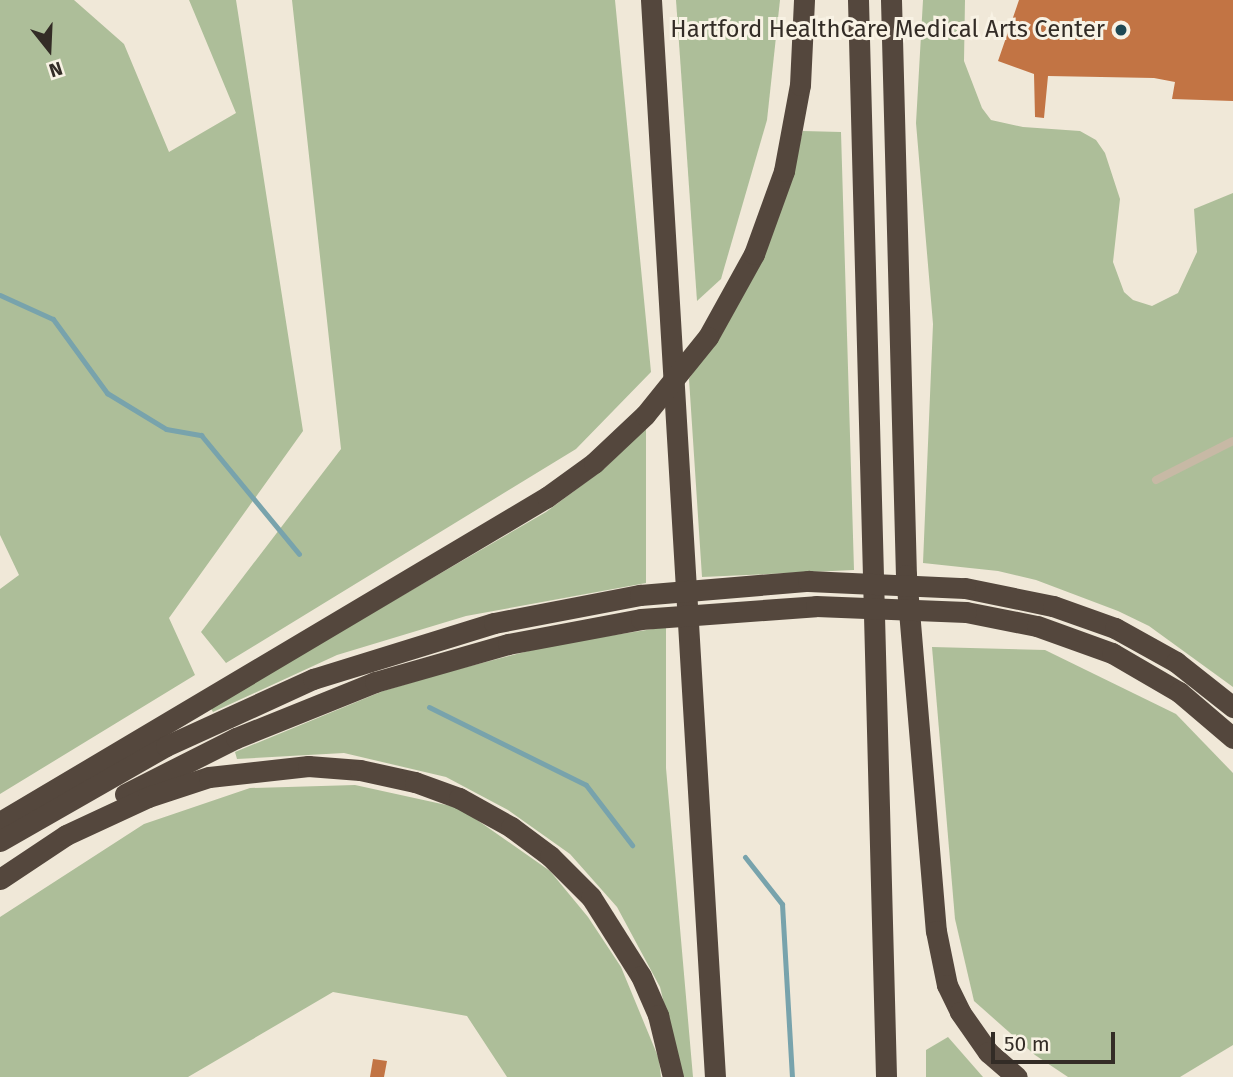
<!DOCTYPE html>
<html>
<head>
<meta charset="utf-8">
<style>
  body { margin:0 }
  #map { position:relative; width:1233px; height:1077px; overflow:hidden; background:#f0e8d8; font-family:"Fira Sans",sans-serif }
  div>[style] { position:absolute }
  .green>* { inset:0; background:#adbe99 }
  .stream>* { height:5px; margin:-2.5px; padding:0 2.5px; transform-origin:2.5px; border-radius:2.5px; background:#78a3ac }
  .building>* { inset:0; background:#c27444 }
  .lane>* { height:8px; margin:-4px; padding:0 4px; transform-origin:4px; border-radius:4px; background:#c7b9a5 }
  .highway>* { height:21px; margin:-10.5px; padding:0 10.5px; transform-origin:10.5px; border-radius:10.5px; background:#54473d }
  .highway-bridge>* { height:21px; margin:-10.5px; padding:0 10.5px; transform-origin:10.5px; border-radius:10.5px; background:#54473d }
  .dots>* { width:19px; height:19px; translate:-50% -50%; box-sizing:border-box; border:4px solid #f8f2e4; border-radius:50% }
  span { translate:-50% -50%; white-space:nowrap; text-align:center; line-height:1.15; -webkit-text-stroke:6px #f8f2e4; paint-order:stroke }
  .poi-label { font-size:24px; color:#332c26 }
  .right { translate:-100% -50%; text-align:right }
  .north { position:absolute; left:14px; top:14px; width:70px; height:70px; -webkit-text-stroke:5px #f8f2e4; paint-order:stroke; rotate:162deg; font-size:19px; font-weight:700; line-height:28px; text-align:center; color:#332c26 }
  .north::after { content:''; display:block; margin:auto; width:24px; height:32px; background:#332c26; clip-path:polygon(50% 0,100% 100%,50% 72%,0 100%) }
  .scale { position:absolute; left:991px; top:1032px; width:124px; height:32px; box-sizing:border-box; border:4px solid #332c26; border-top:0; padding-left:9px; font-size:21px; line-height:24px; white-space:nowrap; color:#332c26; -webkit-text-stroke:5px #f8f2e4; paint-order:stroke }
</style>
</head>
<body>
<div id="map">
  <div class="green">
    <div style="clip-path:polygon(0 0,74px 0,124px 44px,169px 152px,236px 113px,189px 0,236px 0,303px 431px,169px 618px,195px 675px,0 794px,0 589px,19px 575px,0 535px)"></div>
    <div style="clip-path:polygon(292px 0,615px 0,651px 372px,576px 449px,226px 663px,201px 632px,341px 449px)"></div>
    <div style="clip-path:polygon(676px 0,780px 0,767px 120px,721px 279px,697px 301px)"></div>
    <div style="clip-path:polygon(923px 0,965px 0,964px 61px,982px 108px,991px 120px,1023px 127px,1080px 131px,1096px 140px,1105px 153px,1120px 199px,1113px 262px,1124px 292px,1133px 300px,1152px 306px,1178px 293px,1197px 252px,1194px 209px,1233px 193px,1233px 687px,1149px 626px,1118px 611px,1036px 580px,998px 571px,923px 563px,933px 324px,916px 123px)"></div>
    <div style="clip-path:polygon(803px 131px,841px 132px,854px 570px,702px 577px,689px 379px,754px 274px,778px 219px)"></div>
    <div style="clip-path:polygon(646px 428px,646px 583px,466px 616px,337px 655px,213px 712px,210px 707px,546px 512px,605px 468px)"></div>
    <div style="clip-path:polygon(666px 627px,666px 768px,693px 1077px,682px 1077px,660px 987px,617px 907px,570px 854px,508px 810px,446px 777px,344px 753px,237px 759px,235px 752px,383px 691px,447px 672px,556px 644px)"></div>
    <div style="clip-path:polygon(932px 647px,1045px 650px,1176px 714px,1233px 773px,1233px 1045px,1180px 1077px,1068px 1077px,1035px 1055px,974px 1001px,955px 919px)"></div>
    <div style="clip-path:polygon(355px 785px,460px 808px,550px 871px,588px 917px,621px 967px,659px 1059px,661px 1077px,507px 1077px,467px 1016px,333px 992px,188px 1077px,0 1077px,0 917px,144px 824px,250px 788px)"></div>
    <div style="clip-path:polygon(948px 1037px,983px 1077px,926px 1077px,926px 1050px)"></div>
  </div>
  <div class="stream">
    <div style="left:0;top:295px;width:58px;rotate:24.4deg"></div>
    <div style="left:53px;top:319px;width:92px;rotate:53.9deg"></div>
    <div style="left:107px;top:393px;width:69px;rotate:31.4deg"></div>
    <div style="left:166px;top:429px;width:36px;rotate:10deg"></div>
    <div style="left:201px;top:435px;width:154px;rotate:50.5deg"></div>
    <div style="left:429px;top:707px;width:175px;rotate:26.4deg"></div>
    <div style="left:586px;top:785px;width:76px;rotate:52.5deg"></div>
    <div style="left:745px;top:857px;width:60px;rotate:51.8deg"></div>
    <div style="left:782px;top:904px;width:173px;rotate:86.7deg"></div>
  </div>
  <div class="building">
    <div style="clip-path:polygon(1019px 0,1233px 0,1233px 101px,1172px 99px,1175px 82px,1154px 78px,1048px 76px,1044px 118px,1035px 117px,1034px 74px,998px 61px)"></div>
    <div style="clip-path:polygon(373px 1059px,387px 1061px,384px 1077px,370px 1077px)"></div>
  </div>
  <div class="lane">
    <div style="left:1156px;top:480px;width:86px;rotate:-26.9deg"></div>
  </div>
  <div class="highway">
    <div style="left:651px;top:0;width:1079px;rotate:86.6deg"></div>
    <div style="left:858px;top:0;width:1077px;rotate:88.51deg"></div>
    <div style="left:891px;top:0;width:575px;rotate:88.51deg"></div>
    <div style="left:906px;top:575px;width:357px;rotate:85.2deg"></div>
    <div style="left:936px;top:931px;width:55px;rotate:78.5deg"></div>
    <div style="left:947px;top:985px;width:30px;rotate:64deg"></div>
    <div style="left:960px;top:1012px;width:49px;rotate:55deg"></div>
    <div style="left:988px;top:1052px;width:38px;rotate:41deg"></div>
    <div style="left:708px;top:337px;width:95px;rotate:-61deg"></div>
    <div style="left:754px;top:254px;width:88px;rotate:-70.1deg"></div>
    <div style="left:784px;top:171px;width:87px;rotate:-79.5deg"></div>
    <div style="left:800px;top:85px;width:85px;rotate:-87.3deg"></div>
    <div style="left:965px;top:588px;width:90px;rotate:11.6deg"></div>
    <div style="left:1053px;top:606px;width:66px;rotate:19.5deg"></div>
    <div style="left:1115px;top:628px;width:70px;rotate:29.1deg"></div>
    <div style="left:1176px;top:662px;width:73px;rotate:38.3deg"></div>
    <div style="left:966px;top:612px;width:72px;rotate:11.2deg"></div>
    <div style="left:1037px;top:626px;width:80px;rotate:19.8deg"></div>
    <div style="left:1112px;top:653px;width:78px;rotate:30.2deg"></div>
    <div style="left:1179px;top:692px;width:71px;rotate:40.4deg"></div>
    <div style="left:125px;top:794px;width:124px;rotate:-26.8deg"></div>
    <div style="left:236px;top:738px;width:150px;rotate:-21.9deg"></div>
    <div style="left:375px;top:682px;width:138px;rotate:-15.9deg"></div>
    <div style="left:508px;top:644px;width:135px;rotate:-10.6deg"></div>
    <div style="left:0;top:822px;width:636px;rotate:-30.72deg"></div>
    <div style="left:547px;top:497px;width:58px;rotate:-35.9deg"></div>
    <div style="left:594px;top:463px;width:70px;rotate:-43.3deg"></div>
    <div style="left:0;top:841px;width:191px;rotate:-29.8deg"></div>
    <div style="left:166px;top:746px;width:162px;rotate:-24.5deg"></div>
    <div style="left:313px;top:679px;width:189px;rotate:-17.2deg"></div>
    <div style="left:494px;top:623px;width:149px;rotate:-10.9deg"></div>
    <div style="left:0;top:879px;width:79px;rotate:-33.7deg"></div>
    <div style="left:66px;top:835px;width:90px;rotate:-24.9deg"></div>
    <div style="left:148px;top:797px;width:64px;rotate:-18.2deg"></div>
    <div style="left:209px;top:777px;width:100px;rotate:-6.3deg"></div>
    <div style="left:308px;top:766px;width:52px;rotate:4.4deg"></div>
    <div style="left:360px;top:770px;width:56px;rotate:12.3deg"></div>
    <div style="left:415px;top:782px;width:47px;rotate:20deg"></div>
    <div style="left:459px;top:798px;width:60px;rotate:29.1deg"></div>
    <div style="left:511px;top:827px;width:49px;rotate:36.6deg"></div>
    <div style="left:550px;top:856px;width:58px;rotate:45deg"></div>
    <div style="left:591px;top:897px;width:93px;rotate:57.7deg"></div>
    <div style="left:641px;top:976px;width:43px;rotate:66.4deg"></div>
    <div style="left:658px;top:1015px;width:64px;rotate:76.4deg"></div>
  </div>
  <div class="highway-bridge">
    <div style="left:645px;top:415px;width:100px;rotate:-51.1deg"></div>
    <div style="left:640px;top:595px;width:169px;rotate:-4.8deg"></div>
    <div style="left:808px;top:581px;width:157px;rotate:2.6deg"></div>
    <div style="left:641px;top:619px;width:175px;rotate:-4.2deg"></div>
    <div style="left:816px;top:606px;width:150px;rotate:2.3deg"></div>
  </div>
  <div class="dots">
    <div style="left:1121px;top:30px;background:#1d4853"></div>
  </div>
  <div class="poi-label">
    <span class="right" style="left:1105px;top:30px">Hartford HealthCare Medical Arts Center</span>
  </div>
  <div class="north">N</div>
  <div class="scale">50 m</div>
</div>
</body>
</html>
